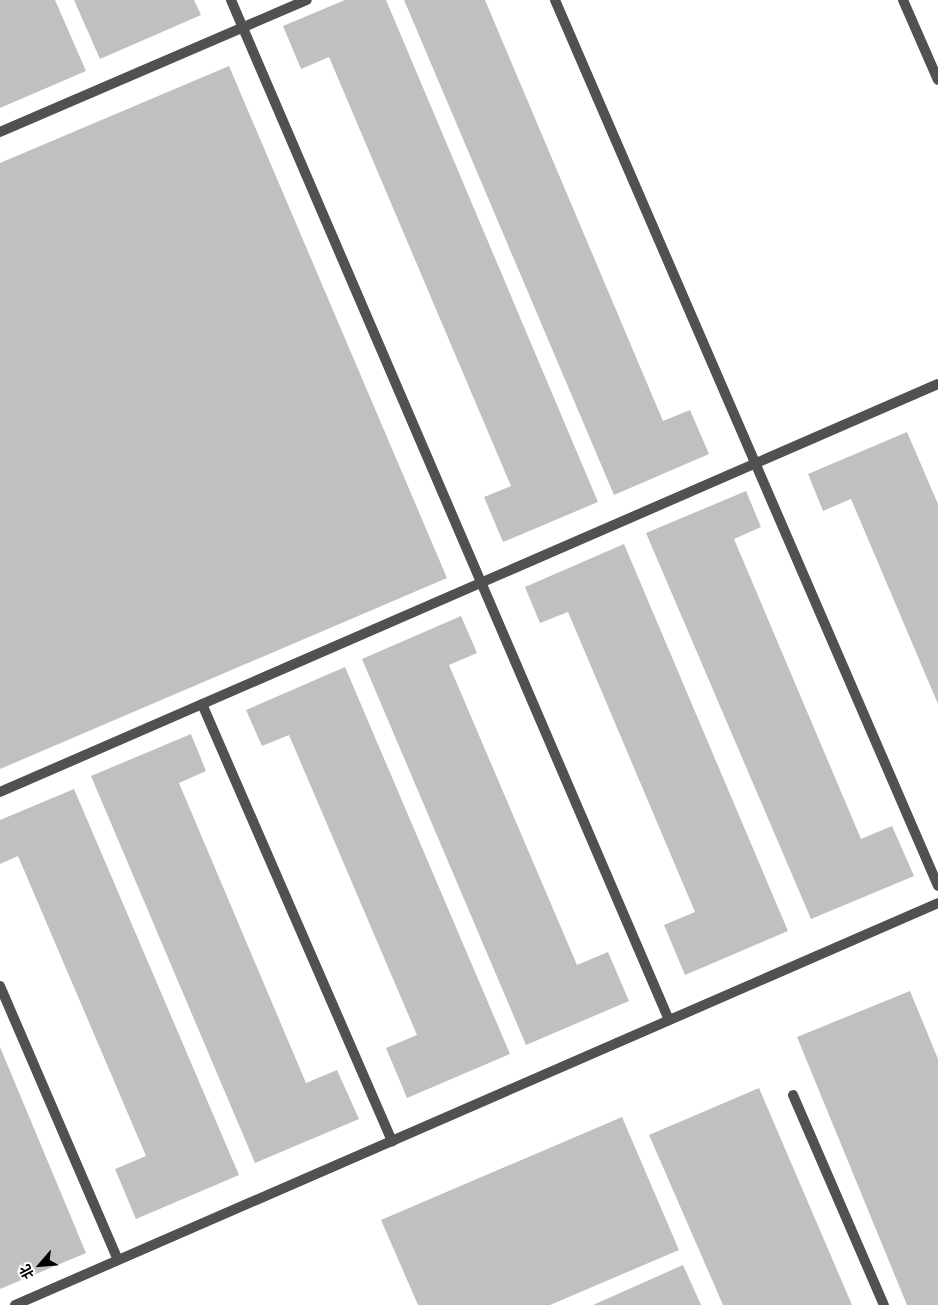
<!DOCTYPE html>
<html>
<head>
<meta charset="utf-8">
<style>
  body { margin:0 }
  #map { position:relative; width:938px; height:1305px; overflow:hidden; background:#fff; font-family:"IBM Plex Sans","Noto Sans SC",sans-serif }
  div>[style] { position:absolute }
  .building>* { inset:0; background:#c0c0c0 }
  .service>* { height:10px; margin:-5px; padding:0 5px; transform-origin:5px; border-radius:5px; background:#515151 }
  span { translate:-50% -50%; white-space:nowrap; text-align:center; line-height:1.15; -webkit-text-stroke:5px #fff; paint-order:stroke }
  .north { position:absolute; left:15px; top:1240px; width:50px; height:50px; -webkit-text-stroke:4px #fff; paint-order:stroke; rotate:243deg; font-size:14px; font-weight:700; line-height:20px; text-align:center; color:#000 }
  .north::after { content:''; display:block; margin:auto; width:18px; height:22px; background:#000; clip-path:polygon(50% 0,100% 100%,50% 72%,0 100%) }
</style>
</head>
<body>
<div id="map">
  <div class="building">
    <div style="clip-path:polygon(0 0,55px 0,86px 71px,0 108px)"></div>
    <div style="clip-path:polygon(74px 0,194px 0,201px 15px,100px 59px)"></div>
    <div style="clip-path:polygon(345px 0,386px 0,598px 502px,503px 542px,484px 497px,511px 486px,329px 57px,301px 69px,283px 26px)"></div>
    <div style="clip-path:polygon(404px 0,485px 0,663px 421px,690px 410px,709px 454px,614px 495px)"></div>
    <div style="clip-path:polygon(229px 66px,447px 578px,0 769px,0 163px)"></div>
    <div style="clip-path:polygon(907px 432px,938px 504px,938px 704px,851px 499px,823px 511px,808px 474px)"></div>
    <div style="clip-path:polygon(746px 491px,761px 527px,734px 539px,861px 839px,892px 826px,914px 876px,811px 919px,646px 533px)"></div>
    <div style="clip-path:polygon(624px 544px,788px 931px,685px 975px,664px 925px,695px 912px,568px 612px,540px 623px,525px 587px)"></div>
    <div style="clip-path:polygon(461px 616px,477px 653px,449px 665px,577px 965px,608px 952px,629px 1001px,526px 1045px,362px 659px)"></div>
    <div style="clip-path:polygon(345px 667px,510px 1054px,407px 1098px,386px 1048px,417px 1035px,289px 735px,262px 746px,246px 710px)"></div>
    <div style="clip-path:polygon(191px 734px,206px 771px,179px 783px,306px 1083px,337px 1070px,359px 1119px,255px 1163px,91px 776px)"></div>
    <div style="clip-path:polygon(74px 789px,239px 1175px,136px 1219px,115px 1169px,146px 1156px,18px 856px,0 864px,0 820px)"></div>
    <div style="clip-path:polygon(910px 991px,938px 1059px,938px 1305px,907px 1305px,797px 1037px)"></div>
    <div style="clip-path:polygon(0 1047px,86px 1253px,0 1289px)"></div>
    <div style="clip-path:polygon(759px 1088px,852px 1305px,723px 1305px,649px 1135px)"></div>
    <div style="clip-path:polygon(622px 1117px,679px 1250px,550px 1305px,418px 1305px,381px 1220px)"></div>
    <div style="clip-path:polygon(683px 1265px,701px 1305px,593px 1305px)"></div>
  </div>
  <div class="service">
    <div style="left:231px;top:0;width:1110px;rotate:66.76deg"></div>
    <div style="left:555px;top:0;width:965px;rotate:66.62deg"></div>
    <div style="left:903px;top:0;width:87px;rotate:66.4deg"></div>
    <div style="left:0;top:132px;width:334px;rotate:-23.3deg"></div>
    <div style="left:202px;top:704px;width:477px;rotate:66.5deg"></div>
    <div style="left:0;top:792px;width:1023px;rotate:-23.51deg"></div>
    <div style="left:0;top:986px;width:298px;rotate:66.7deg"></div>
    <div style="left:793px;top:1095px;width:229px;rotate:66.6deg"></div>
    <div style="left:15px;top:1305px;width:1007px;rotate:-23.53deg"></div>
  </div>
  <div class="north">北</div>
</div>
</body>
</html>
